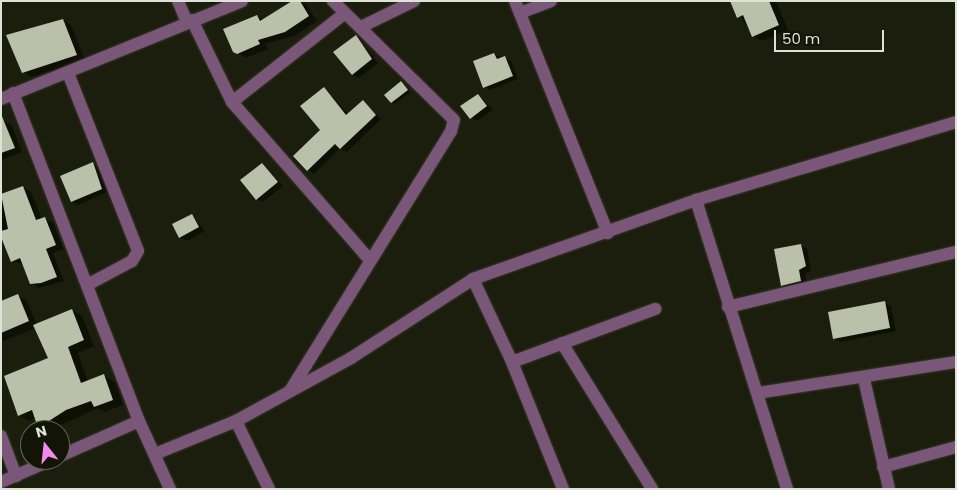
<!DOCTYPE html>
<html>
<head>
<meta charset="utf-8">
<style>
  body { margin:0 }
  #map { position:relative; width:957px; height:490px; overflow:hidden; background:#1b1e0d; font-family:Poppins,sans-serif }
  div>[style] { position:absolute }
  .shadow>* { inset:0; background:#0007 }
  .building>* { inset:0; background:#bac0aa }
  .roads { filter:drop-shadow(0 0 1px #363929) drop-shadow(0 0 1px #363929) }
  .minor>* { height:12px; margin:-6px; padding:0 6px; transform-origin:6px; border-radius:6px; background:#7a5678 }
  span { translate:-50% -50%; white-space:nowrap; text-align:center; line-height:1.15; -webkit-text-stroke:5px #121505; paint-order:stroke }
  .frame { position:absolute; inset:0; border:2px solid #dfe2d7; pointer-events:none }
  .north { position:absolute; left:20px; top:420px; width:50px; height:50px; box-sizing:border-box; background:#121505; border:1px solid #646759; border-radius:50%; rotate:344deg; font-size:14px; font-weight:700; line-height:20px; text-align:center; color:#dfe2d7 }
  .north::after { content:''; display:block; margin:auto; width:18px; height:22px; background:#f489f0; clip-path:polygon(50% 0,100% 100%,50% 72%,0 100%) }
  .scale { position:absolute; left:774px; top:30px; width:110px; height:22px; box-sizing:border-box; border:2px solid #dfe2d7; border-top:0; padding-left:6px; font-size:15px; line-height:18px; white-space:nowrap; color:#dfe2d7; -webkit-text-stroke:4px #121505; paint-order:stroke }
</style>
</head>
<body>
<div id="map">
  <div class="shadow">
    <div style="clip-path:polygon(208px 1px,218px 1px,212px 4px)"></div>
    <div style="clip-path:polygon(295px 1px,306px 4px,317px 21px,294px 36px,265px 44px,268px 49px,246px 58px,238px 53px,257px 16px,264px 20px)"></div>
    <div style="clip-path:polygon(731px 1px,776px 1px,788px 30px,762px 41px,753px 36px)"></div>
    <div style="clip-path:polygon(63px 20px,71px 25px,85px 60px,31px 77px,23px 72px)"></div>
    <div style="clip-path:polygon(356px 36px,378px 63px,359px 78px,352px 74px)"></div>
    <div style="clip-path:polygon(494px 54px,511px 61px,518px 79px,490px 90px,484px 87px)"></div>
    <div style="clip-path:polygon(401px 83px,410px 92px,395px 104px,386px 95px)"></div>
    <div style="clip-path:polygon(325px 89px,348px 114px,363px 102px,381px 119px,347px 152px,340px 148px,314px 174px,308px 170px,321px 130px)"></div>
    <div style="clip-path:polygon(479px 95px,493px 110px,477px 121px,471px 118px)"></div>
    <div style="clip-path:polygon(4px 121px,12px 126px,22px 152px,1px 160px)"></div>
    <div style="clip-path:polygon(93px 164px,98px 167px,107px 192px,78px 205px,72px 201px)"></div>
    <div style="clip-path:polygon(262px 164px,283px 186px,263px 202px,257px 199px)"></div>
    <div style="clip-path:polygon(23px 187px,31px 192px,42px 219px,53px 222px,63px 249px,53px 253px,64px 281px,39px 288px,31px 283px,23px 264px,12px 261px,1px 234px,1px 195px)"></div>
    <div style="clip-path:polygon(192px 215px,205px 231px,187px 241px,180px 237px)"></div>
    <div style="clip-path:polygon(801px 245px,807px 249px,811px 270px,805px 274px,807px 284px,789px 289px,782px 285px)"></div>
    <div style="clip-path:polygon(18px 296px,27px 301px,37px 325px,72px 310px,82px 316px,94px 346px,78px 353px,88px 382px,104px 376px,115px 382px,123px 405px,105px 412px,98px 408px,59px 426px,59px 430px,44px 430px,36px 418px,29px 421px,19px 415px,49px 359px,36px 328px,1px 342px,1px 303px)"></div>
    <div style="clip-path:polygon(884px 303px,891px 306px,896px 331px,841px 342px,834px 338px)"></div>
  </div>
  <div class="building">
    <div style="clip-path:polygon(292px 1px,300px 1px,309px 16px,285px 32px,258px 40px,260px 44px,237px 54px,233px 52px,223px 29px,257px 15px,260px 21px)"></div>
    <div style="clip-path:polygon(730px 1px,769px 1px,779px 25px,752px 37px,743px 15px,737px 18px)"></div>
    <div style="clip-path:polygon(63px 19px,77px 55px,22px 73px,6px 35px)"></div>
    <div style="clip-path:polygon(356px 35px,372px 59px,352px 75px,333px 52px)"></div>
    <div style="clip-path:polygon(494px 53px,497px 59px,505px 56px,513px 76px,483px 88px,473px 61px)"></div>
    <div style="clip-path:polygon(401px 81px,408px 90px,391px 103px,384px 95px)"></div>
    <div style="clip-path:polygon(324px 87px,346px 115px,363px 100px,376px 115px,340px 149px,335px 144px,307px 171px,293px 156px,320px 130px,300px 106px)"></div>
    <div style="clip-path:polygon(478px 94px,487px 106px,470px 119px,460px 106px)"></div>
    <div style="clip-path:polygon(1px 114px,15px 148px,1px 153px)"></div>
    <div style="clip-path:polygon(93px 162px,102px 189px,71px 202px,60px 176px)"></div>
    <div style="clip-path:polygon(262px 163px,278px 182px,256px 200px,240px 180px)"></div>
    <div style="clip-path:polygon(23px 186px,36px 220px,45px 217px,56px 245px,46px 249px,57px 277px,41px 283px,30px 284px,20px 258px,11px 262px,1px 237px,1px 231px,8px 229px,1px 194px)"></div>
    <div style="clip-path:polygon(192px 214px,199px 227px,179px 238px,172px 224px)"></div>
    <div style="clip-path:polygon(801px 244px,806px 266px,799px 270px,801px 281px,781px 286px,774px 249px)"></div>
    <div style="clip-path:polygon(18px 294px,29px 321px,1px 333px,1px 301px)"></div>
    <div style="clip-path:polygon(885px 301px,890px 328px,833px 339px,828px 312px)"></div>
    <div style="clip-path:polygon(72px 309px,84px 340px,68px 347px,81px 383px,104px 374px,113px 400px,94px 407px,91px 401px,66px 410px,38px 428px,32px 410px,18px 416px,4px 376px,48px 358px,33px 325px)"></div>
  </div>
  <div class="roads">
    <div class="minor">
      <div style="left:178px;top:1px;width:23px;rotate:67deg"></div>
      <div style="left:515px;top:1px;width:250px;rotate:68.2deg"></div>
      <div style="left:520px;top:13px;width:33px;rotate:-21deg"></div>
      <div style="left:192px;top:20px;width:91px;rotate:64deg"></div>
      <div style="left:232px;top:102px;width:210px;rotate:48.9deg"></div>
      <div style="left:361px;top:27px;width:59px;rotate:-26.1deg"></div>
      <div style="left:68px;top:73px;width:191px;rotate:68.5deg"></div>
      <div style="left:138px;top:251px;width:12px;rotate:121deg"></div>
      <div style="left:132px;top:261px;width:51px;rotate:151.9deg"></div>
      <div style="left:13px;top:93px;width:351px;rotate:69deg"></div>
      <div style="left:139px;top:421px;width:75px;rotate:65.5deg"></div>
      <div style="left:1px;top:99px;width:260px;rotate:-22.1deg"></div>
      <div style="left:232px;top:102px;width:142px;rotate:-38.2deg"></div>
      <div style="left:696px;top:200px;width:303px;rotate:72.5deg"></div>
      <div style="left:473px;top:279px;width:92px;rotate:64.8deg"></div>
      <div style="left:512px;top:362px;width:137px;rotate:68.1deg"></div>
      <div style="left:728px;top:307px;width:235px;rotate:-13.6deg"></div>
      <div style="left:562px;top:343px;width:172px;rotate:58.3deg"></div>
      <div style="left:512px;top:362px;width:153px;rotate:-20.3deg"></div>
      <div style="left:864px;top:379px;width:113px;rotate:77.2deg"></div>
      <div style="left:290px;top:391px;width:306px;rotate:-58.2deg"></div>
      <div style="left:451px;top:131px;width:11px;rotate:-75deg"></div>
      <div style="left:454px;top:120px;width:170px;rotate:-135.5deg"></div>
      <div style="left:758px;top:393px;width:200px;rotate:-8.9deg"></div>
      <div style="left:236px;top:421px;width:76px;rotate:64.1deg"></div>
      <div style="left:1px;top:436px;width:43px;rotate:69.4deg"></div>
      <div style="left:155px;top:454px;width:87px;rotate:-22.2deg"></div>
      <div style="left:236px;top:421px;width:131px;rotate:-28.7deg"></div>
      <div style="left:351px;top:358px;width:145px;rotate:-32.9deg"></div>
      <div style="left:473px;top:279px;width:237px;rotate:-19.5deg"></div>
      <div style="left:696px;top:200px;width:271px;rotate:-16.7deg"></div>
      <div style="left:60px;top:456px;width:86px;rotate:-23.9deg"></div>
      <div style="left:883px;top:467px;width:76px;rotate:-15.3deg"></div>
      <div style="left:1px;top:482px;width:55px;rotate:-23.7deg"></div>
    </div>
  </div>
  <div class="frame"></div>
  <div class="north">N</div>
  <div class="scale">50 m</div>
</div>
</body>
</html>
